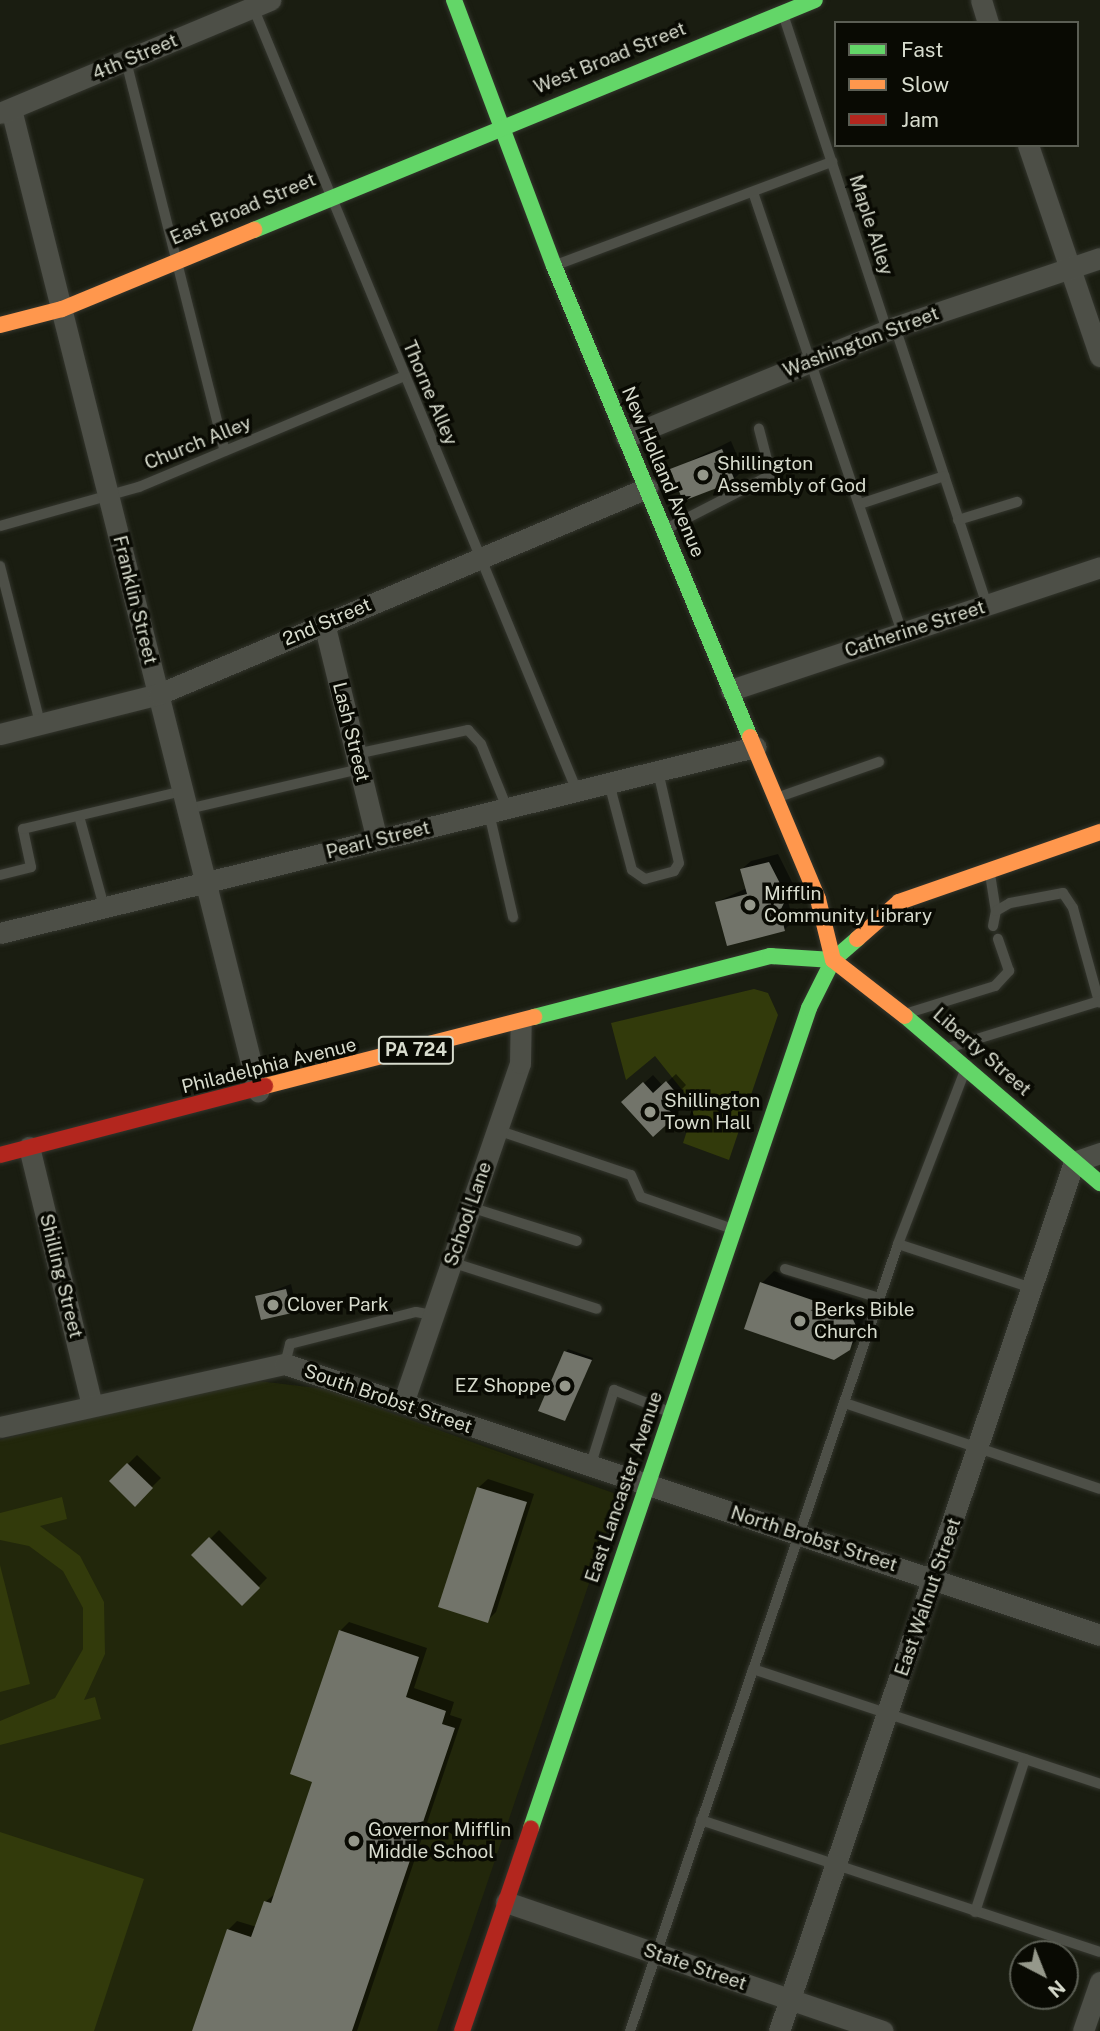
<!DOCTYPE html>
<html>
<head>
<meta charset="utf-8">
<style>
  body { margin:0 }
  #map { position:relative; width:1100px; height:2031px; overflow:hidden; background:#1a1d11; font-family:"Public Sans",sans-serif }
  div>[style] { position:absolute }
  .built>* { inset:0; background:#22270b }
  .green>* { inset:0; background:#323a0b }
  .shadow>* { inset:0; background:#0007 }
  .building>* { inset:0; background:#72746a }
  .roads { filter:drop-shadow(0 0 2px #33352d) drop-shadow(0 0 2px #33352d) }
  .lane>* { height:10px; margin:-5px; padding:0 5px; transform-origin:5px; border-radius:5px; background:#4d4f47 }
  .street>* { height:21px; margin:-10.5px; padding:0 10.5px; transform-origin:10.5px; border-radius:10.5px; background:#4d4f47 }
  .fast>* { height:16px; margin:-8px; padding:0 8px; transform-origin:8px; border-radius:8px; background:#63d668 }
  .slow>* { height:16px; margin:-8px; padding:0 8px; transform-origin:8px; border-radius:8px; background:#ff974d }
  .jam>* { height:16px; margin:-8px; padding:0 8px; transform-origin:8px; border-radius:8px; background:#b3261e }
  .dots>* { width:19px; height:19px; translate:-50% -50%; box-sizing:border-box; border:4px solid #090a03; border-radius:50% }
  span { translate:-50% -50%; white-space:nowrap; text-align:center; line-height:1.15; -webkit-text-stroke:7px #090a03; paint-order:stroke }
  .shield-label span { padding:2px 5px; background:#090a03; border:2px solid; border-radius:5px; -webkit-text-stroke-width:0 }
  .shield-label { font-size:18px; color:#d7dbcd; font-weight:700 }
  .street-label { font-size:19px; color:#d7dbcd }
  .poi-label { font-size:19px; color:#d7dbcd }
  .left { translate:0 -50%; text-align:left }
  .right { translate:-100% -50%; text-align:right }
  .legend { position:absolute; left:834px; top:21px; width:245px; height:126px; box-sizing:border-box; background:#090a03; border:2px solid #5b5e54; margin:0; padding:9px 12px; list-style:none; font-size:21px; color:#d7dbcd }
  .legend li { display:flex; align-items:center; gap:14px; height:35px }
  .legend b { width:35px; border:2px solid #5b5e54 }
  .north { position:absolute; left:1009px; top:1940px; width:70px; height:70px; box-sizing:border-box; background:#090a03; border:2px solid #5b5e54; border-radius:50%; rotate:138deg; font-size:19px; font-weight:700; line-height:28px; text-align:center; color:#d7dbcd }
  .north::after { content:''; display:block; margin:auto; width:24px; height:32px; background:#95988b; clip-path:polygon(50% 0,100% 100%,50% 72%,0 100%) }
</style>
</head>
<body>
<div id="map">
  <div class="built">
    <div style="clip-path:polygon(242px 1379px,325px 1389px,619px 1495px,437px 2031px,0 2031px,0 1440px)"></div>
  </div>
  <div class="green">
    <div style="clip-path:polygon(754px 989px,768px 993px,778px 1015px,729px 1160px,683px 1143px,695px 1106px,655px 1056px,626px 1080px,611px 1023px)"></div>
    <div style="clip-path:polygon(62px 1497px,67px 1519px,40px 1526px,80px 1556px,104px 1602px,105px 1654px,84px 1700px,95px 1697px,101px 1719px,0 1745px,0 1721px,55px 1698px,83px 1649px,83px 1608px,63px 1571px,29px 1546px,0 1540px,0 1513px)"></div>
    <div style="clip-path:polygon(0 1565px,30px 1684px,0 1692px)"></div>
    <div style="clip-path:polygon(0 1832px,144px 1879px,94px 2031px,0 2031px)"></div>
  </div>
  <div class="shadow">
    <div style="clip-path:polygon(731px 441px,743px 470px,734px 479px,672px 470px)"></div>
    <div style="clip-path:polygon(778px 854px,795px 888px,788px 901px,793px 921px,784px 930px,717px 902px,747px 888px,742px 869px,751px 861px)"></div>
    <div style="clip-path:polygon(676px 1074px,686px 1085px,674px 1097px,683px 1107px,653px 1135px,632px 1094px,653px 1075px,663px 1086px)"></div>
    <div style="clip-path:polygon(774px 1271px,862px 1301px,868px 1316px,861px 1336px,848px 1349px,762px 1283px)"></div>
    <div style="clip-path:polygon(291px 1284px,296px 1306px,291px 1311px,257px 1297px)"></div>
    <div style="clip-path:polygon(568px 1349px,593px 1358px,565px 1419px,566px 1352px)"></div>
    <div style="clip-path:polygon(137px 1455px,161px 1478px,135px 1504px,111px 1481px)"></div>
    <div style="clip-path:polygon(488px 1479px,534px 1494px,496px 1612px,487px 1621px,441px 1606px,479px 1487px)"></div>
    <div style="clip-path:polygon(219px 1530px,267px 1578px,242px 1604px,194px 1555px)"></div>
    <div style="clip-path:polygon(349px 1622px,427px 1648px,414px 1688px,454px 1702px,450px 1715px,462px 1719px,357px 2031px,194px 2031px,228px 1930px,237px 1921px,257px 1927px,265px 1902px,276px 1893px,314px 1781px,340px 1631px)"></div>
  </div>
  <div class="building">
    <div style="clip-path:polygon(722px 449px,735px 481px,683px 501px,670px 469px)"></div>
    <div style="clip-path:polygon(769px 862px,787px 897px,780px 911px,785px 931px,727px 946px,715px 902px,747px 894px,740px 869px)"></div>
    <div style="clip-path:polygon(666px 1081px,678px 1095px,666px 1106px,675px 1117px,653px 1137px,621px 1102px,643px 1082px,653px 1093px)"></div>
    <div style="clip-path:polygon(760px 1282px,850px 1313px,857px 1328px,850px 1350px,834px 1360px,744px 1329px)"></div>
    <div style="clip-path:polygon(286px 1289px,292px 1313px,261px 1320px,255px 1296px)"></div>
    <div style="clip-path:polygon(564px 1351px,592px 1360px,565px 1421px,538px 1411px)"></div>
    <div style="clip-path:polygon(127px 1463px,153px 1488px,135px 1507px,109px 1481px)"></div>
    <div style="clip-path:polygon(477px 1487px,527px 1502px,488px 1623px,438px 1607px)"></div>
    <div style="clip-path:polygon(209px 1537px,260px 1588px,242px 1606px,191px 1555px)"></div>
    <div style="clip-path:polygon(339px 1630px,419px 1657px,406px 1697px,446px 1711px,442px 1724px,455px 1728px,352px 2031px,192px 2031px,227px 1929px,251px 1937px,264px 1901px,271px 1903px,312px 1782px,290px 1774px)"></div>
  </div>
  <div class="roads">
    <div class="lane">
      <div style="left:253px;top:7px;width:848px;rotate:67.55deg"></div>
      <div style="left:783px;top:14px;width:333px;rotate:71.8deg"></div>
      <div style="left:126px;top:61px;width:402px;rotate:75.8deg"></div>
      <div style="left:754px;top:195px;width:462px;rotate:71.3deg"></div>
      <div style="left:556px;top:265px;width:295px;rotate:-20.5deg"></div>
      <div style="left:895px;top:327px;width:293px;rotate:71.7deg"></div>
      <div style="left:860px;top:504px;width:89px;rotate:-18.4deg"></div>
      <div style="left:958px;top:520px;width:62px;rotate:-17deg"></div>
      <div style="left:0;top:526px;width:144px;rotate:-15.7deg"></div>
      <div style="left:139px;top:487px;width:287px;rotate:-22.7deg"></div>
      <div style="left:666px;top:529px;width:118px;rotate:-27.2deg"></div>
      <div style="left:771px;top:475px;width:48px;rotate:-104.6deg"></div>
      <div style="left:0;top:566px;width:162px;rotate:75.7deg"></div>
      <div style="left:356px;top:754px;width:115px;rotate:-12.1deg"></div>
      <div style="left:468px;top:730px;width:19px;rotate:47deg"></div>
      <div style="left:481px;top:744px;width:69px;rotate:67.9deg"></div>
      <div style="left:609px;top:783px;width:90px;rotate:75.2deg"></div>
      <div style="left:632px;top:870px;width:16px;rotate:35deg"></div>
      <div style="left:645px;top:879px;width:30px;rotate:-15deg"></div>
      <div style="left:674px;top:871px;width:9px;rotate:-58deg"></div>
      <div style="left:679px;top:863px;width:94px;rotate:-102.9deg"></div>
      <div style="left:779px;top:797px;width:106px;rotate:-19.3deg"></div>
      <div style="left:188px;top:809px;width:177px;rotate:-13.1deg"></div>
      <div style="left:489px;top:813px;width:107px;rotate:77deg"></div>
      <div style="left:79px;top:816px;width:94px;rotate:74.6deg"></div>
      <div style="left:990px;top:874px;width:37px;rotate:81deg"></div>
      <div style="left:0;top:875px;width:32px;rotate:-14deg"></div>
      <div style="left:31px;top:867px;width:39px;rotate:-102deg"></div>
      <div style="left:23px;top:829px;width:164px;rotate:-13.4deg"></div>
      <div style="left:993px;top:926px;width:15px;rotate:-79deg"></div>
      <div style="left:996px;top:911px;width:16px;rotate:-30deg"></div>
      <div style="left:1010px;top:903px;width:54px;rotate:-10.7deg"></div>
      <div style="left:1063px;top:893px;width:18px;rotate:56deg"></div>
      <div style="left:1073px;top:908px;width:98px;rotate:74.5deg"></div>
      <div style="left:908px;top:1013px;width:91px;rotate:-17.2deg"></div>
      <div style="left:995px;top:986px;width:21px;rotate:-47deg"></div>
      <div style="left:1009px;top:971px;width:34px;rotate:-109deg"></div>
      <div style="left:951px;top:1047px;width:156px;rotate:-17.2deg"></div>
      <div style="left:497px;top:1130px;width:141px;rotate:18.6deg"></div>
      <div style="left:631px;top:1175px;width:24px;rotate:66deg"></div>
      <div style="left:641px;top:1197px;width:94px;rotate:19.2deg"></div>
      <div style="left:470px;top:1207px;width:112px;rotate:17.6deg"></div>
      <div style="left:898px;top:1244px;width:141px;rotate:18.2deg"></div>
      <div style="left:451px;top:1262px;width:153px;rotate:17.8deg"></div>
      <div style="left:785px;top:1269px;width:98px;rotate:17.1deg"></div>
      <div style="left:285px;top:1364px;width:21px;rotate:-76deg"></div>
      <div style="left:290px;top:1344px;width:130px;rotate:-14.3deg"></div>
      <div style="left:416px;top:1312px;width:17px;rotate:10deg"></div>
      <div style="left:845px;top:1403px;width:269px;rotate:18.6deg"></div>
      <div style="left:590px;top:1467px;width:81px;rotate:-72.7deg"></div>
      <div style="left:614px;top:1390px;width:57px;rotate:21.6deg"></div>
      <div style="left:753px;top:1669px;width:366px;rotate:18.3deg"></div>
      <div style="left:701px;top:1820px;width:420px;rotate:18.3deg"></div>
      <div style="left:975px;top:1912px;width:161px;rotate:-71.9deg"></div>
      <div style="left:630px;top:2031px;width:831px;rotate:-71.19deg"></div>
      <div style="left:898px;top:1244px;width:192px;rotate:-68.9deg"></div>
    </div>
    <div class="street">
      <div style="left:981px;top:0;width:24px;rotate:73deg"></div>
      <div style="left:11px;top:109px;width:1013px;rotate:75.88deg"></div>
      <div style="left:0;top:113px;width:293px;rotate:-22.7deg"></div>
      <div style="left:1028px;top:145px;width:223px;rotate:71.2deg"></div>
      <div style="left:626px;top:437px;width:291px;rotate:-22.2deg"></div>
      <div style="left:895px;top:327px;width:216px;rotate:-18.6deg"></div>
      <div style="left:324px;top:623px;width:223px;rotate:76.3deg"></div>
      <div style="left:731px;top:690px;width:389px;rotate:-18.4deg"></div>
      <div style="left:0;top:734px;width:164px;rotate:-14.1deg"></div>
      <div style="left:159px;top:694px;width:530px;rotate:-22.89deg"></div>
      <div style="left:0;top:933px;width:778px;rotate:-13.84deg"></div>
      <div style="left:29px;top:1147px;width:266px;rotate:76.3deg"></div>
      <div style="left:403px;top:1403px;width:360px;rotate:-71deg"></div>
      <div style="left:520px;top:1063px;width:39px;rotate:-89deg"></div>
      <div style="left:0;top:1427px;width:292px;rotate:-12.5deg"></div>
      <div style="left:285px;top:1364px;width:859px;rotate:18.39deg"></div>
      <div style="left:506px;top:1902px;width:398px;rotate:18.9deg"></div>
      <div style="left:779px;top:2031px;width:918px;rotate:-71.25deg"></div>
      <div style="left:1074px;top:1162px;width:28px;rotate:-19deg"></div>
      <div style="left:1083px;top:2031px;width:52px;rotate:-70.9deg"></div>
    </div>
    <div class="fast">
      <div style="left:454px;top:0;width:284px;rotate:69.4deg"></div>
      <div style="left:554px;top:266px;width:510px;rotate:67.41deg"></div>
      <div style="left:254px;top:230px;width:606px;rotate:-22.29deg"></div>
      <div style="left:905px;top:1016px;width:257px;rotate:40.6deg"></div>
      <div style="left:534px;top:1017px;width:244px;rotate:-14.5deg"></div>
      <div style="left:770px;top:956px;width:63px;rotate:3.6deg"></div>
      <div style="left:531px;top:1828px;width:866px;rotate:-71.27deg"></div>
      <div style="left:809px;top:1008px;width:54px;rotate:-63.4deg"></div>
      <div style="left:833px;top:960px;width:32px;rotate:-41deg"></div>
    </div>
    <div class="slow">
      <div style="left:0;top:325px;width:64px;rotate:-14.5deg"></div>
      <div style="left:62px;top:309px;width:208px;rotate:-22.4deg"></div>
      <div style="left:750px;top:737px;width:176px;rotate:67.2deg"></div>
      <div style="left:818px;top:899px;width:63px;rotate:76.2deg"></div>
      <div style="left:833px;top:960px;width:91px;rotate:37.9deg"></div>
      <div style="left:857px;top:939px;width:56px;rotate:-41.4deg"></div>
      <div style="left:899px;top:902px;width:213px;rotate:-19.2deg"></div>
      <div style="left:265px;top:1086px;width:278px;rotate:-14.4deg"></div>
    </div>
    <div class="jam">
      <div style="left:0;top:1155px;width:274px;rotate:-14.6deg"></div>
      <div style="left:462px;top:2031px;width:214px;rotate:-71.2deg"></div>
    </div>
  </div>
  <div class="dots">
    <div style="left:703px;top:475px;background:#95988b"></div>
    <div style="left:750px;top:905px;background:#95988b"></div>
    <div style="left:650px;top:1112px;background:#95988b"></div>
    <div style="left:273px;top:1305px;background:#95988b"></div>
    <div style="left:800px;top:1321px;background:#95988b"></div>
    <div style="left:565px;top:1386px;background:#95988b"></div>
    <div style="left:354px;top:1841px;background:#95988b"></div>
  </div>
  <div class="shield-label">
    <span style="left:416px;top:1050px">PA 724</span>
  </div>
  <div class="street-label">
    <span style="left:135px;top:57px;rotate:-23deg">4th Street</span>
    <span style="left:610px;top:58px;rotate:-22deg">West Broad Street</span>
    <span style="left:243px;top:209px;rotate:-23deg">East Broad Street</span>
    <span style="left:871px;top:225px;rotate:72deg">Maple Alley</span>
    <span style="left:861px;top:342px;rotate:-21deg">Washington Street</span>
    <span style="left:430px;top:393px;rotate:67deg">Thorne Alley</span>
    <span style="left:198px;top:443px;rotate:-22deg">Church Alley</span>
    <span style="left:663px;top:472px;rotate:67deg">New Holland Avenue</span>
    <span style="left:135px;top:600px;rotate:76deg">Franklin Street</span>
    <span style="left:327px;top:622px;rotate:-23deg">2nd Street</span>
    <span style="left:915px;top:629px;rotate:-18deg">Catherine Street</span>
    <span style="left:351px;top:732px;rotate:76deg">Lash Street</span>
    <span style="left:378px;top:840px;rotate:-14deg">Pearl Street</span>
    <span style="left:982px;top:1052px;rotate:41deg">Liberty Street</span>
    <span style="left:269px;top:1066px;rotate:-14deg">Philadelphia Avenue</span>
    <span style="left:468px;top:1214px;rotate:-71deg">School Lane</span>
    <span style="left:61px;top:1276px;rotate:76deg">Shilling Street</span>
    <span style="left:388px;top:1399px;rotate:19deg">South Brobst Street</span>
    <span style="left:624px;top:1487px;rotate:-71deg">East Lancaster Avenue</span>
    <span style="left:814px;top:1539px;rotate:18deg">North Brobst Street</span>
    <span style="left:928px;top:1597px;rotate:-71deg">East Walnut Street</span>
    <span style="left:695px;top:1967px;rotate:19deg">State Street</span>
  </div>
  <div class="poi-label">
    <span class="left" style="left:717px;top:475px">Shillington<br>Assembly of God</span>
    <span class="left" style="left:764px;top:905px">Mifflin<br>Community Library</span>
    <span class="left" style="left:664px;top:1112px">Shillington<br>Town Hall</span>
    <span class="left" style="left:287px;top:1305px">Clover Park</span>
    <span class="left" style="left:814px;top:1321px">Berks Bible<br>Church</span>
    <span class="right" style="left:551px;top:1386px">EZ Shoppe</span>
    <span class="left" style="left:368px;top:1841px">Governor Mifflin<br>Middle School</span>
  </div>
  <ul class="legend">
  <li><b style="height:9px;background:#63d668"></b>Fast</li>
  <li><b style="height:9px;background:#ff974d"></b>Slow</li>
  <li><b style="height:9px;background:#b3261e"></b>Jam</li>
  </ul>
  <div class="north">N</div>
</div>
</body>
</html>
